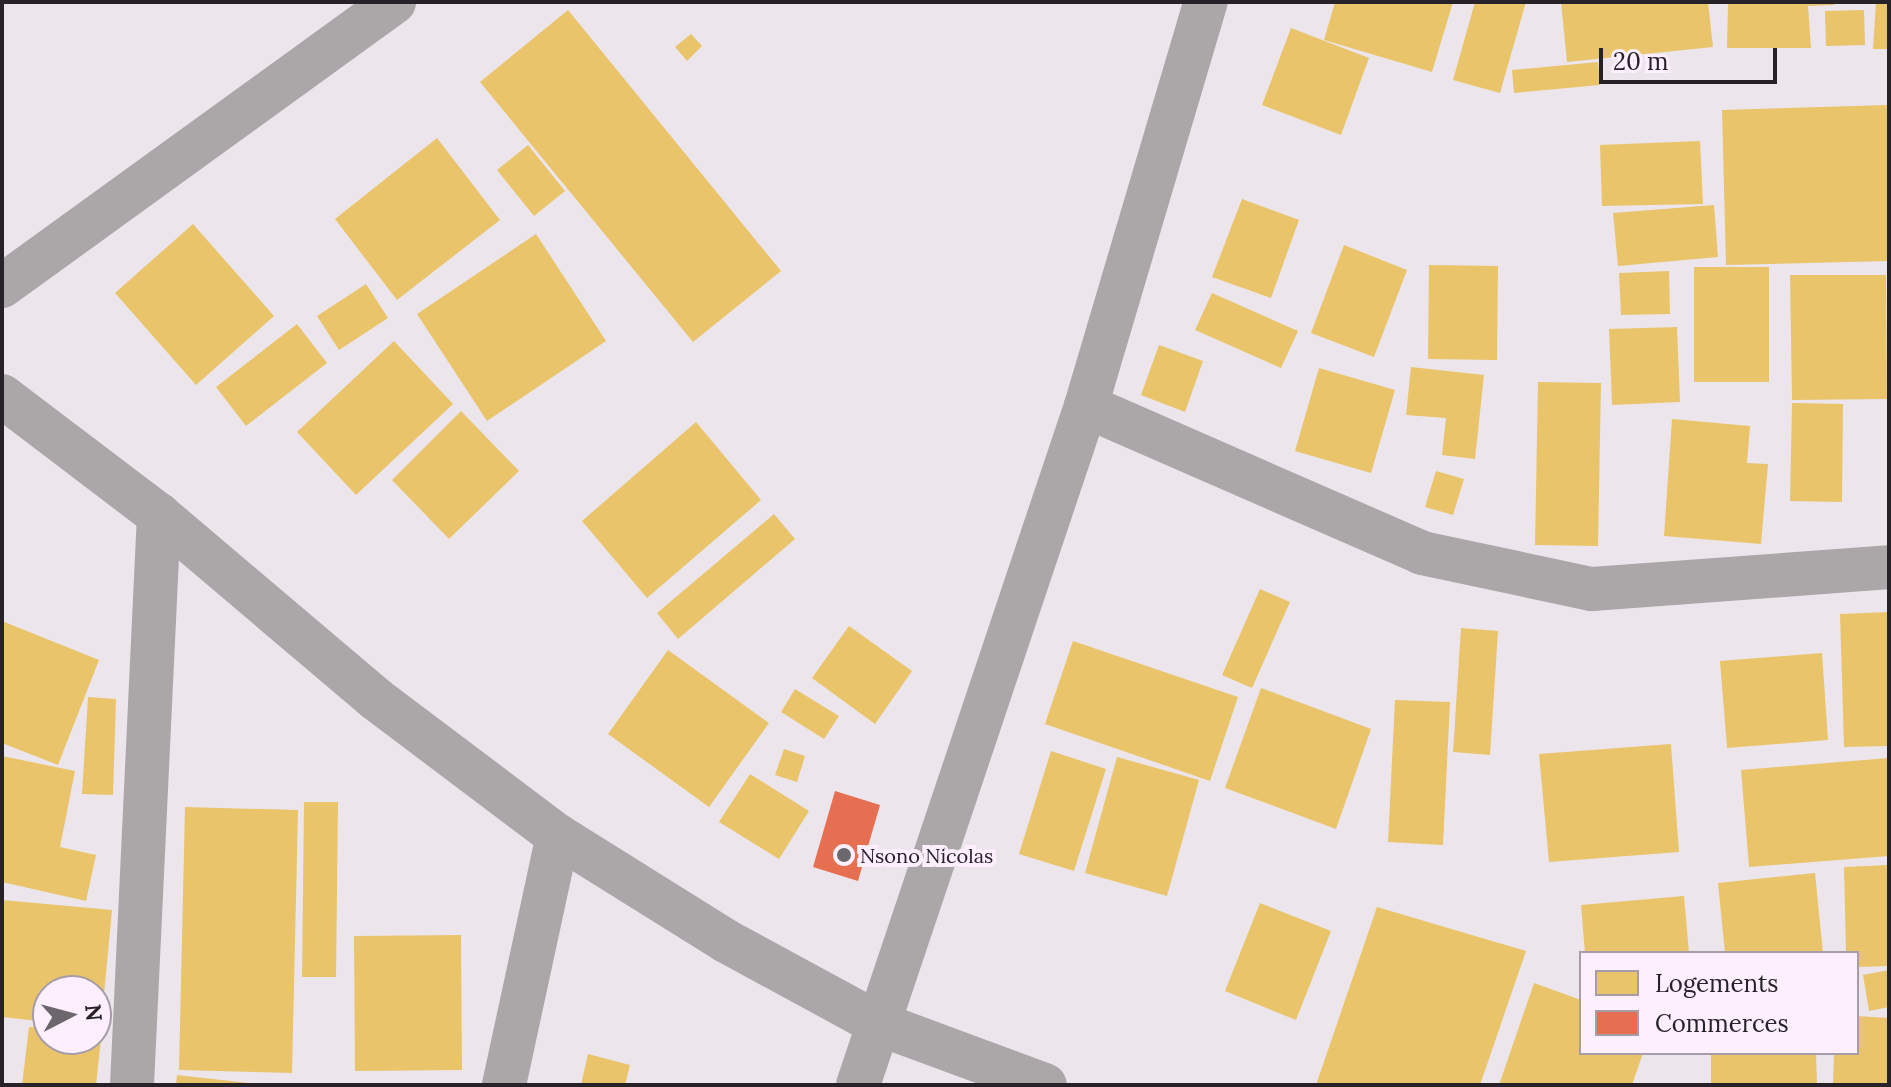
<!DOCTYPE html>
<html>
<head>
<meta charset="utf-8">
<style>
  body { margin:0 }
  #map { position:relative; width:1891px; height:1087px; overflow:hidden; background:#ece6ec; font-family:Lora,serif }
  div>[style] { position:absolute }
  .homes>* { inset:0; background:#e9c46a }
  .shops>* { inset:0; background:#e76f51 }
  .minor>* { height:44px; margin:-22px; padding:0 22px; transform-origin:22px; border-radius:22px; background:#aba7a8 }
  .dots>* { width:22px; height:22px; translate:-50% -50%; box-sizing:border-box; border:4px solid #fdeffe; border-radius:50% }
  span { translate:-50% -50%; white-space:nowrap; text-align:center; line-height:1.15; -webkit-text-stroke:8px #fdeffe; paint-order:stroke }
  .poi-label { font-size:20px; color:#272228 }
  .left { translate:0 -50%; text-align:left }
  .frame { position:absolute; inset:0; border:4px solid #272228; pointer-events:none }
  .legend { position:absolute; left:1579px; top:951px; width:280px; height:104px; box-sizing:border-box; background:#fdeffe; border:2px solid #a79da8; margin:0; padding:10px 14px; list-style:none; font-size:24px; color:#272228 }
  .legend li { display:flex; align-items:center; gap:16px; height:40px }
  .legend b { width:40px; border:2px solid #a79da8 }
  .north { position:absolute; left:32px; top:975px; width:80px; height:80px; box-sizing:border-box; background:#fdeffe; border:2px solid #a79da8; border-radius:50%; rotate:84deg; font-size:22px; font-weight:700; line-height:32px; text-align:center; color:#272228 }
  .north::after { content:''; display:block; margin:auto; width:28px; height:36px; background:#6c676d; clip-path:polygon(50% 0,100% 100%,50% 72%,0 100%) }
  .scale { position:absolute; left:1599px; top:48px; width:178px; height:36px; box-sizing:border-box; border:4px solid #272228; border-top:0; padding-left:10px; font-size:24px; line-height:28px; white-space:nowrap; color:#272228; -webkit-text-stroke:6px #fdeffe; paint-order:stroke }
</style>
</head>
<body>
<div id="map">
  <div class="homes">
    <div style="clip-path:polygon(1335px 2px,1453px 2px,1432px 72px,1324px 40px)"></div>
    <div style="clip-path:polygon(1475px 2px,1526px 2px,1500px 93px,1453px 80px)"></div>
    <div style="clip-path:polygon(1561px 2px,1708px 2px,1713px 47px,1567px 62px)"></div>
    <div style="clip-path:polygon(1728px 2px,1834px 2px,1834px 5px,1808px 6px,1811px 48px,1727px 48px)"></div>
    <div style="clip-path:polygon(1876px 2px,1889px 2px,1889px 49px,1873px 49px)"></div>
    <div style="clip-path:polygon(568px 10px,781px 271px,693px 342px,480px 82px)"></div>
    <div style="clip-path:polygon(1864px 10px,1865px 45px,1826px 46px,1825px 11px)"></div>
    <div style="clip-path:polygon(1291px 28px,1369px 58px,1341px 135px,1262px 105px)"></div>
    <div style="clip-path:polygon(691px 34px,702px 46px,687px 61px,675px 47px)"></div>
    <div style="clip-path:polygon(1598px 62px,1600px 85px,1514px 93px,1512px 70px)"></div>
    <div style="clip-path:polygon(1889px 105px,1889px 261px,1726px 265px,1722px 110px)"></div>
    <div style="clip-path:polygon(437px 138px,500px 220px,397px 300px,335px 219px)"></div>
    <div style="clip-path:polygon(1700px 141px,1703px 204px,1602px 206px,1600px 145px)"></div>
    <div style="clip-path:polygon(528px 145px,565px 191px,534px 216px,497px 170px)"></div>
    <div style="clip-path:polygon(1242px 199px,1299px 220px,1271px 298px,1212px 277px)"></div>
    <div style="clip-path:polygon(1714px 205px,1718px 257px,1618px 266px,1613px 213px)"></div>
    <div style="clip-path:polygon(193px 224px,274px 316px,196px 385px,115px 293px)"></div>
    <div style="clip-path:polygon(536px 234px,606px 341px,487px 421px,417px 314px)"></div>
    <div style="clip-path:polygon(1344px 245px,1407px 270px,1374px 357px,1311px 333px)"></div>
    <div style="clip-path:polygon(1429px 265px,1498px 266px,1497px 360px,1428px 359px)"></div>
    <div style="clip-path:polygon(1694px 267px,1769px 267px,1769px 382px,1694px 382px)"></div>
    <div style="clip-path:polygon(1669px 271px,1670px 314px,1621px 315px,1619px 273px)"></div>
    <div style="clip-path:polygon(1790px 275px,1886px 275px,1887px 399px,1792px 400px)"></div>
    <div style="clip-path:polygon(366px 284px,388px 318px,339px 350px,317px 316px)"></div>
    <div style="clip-path:polygon(1212px 293px,1298px 331px,1281px 368px,1195px 330px)"></div>
    <div style="clip-path:polygon(297px 324px,327px 363px,246px 426px,216px 387px)"></div>
    <div style="clip-path:polygon(1677px 327px,1680px 402px,1612px 405px,1609px 329px)"></div>
    <div style="clip-path:polygon(394px 341px,453px 404px,356px 495px,297px 432px)"></div>
    <div style="clip-path:polygon(1159px 345px,1203px 361px,1185px 412px,1141px 395px)"></div>
    <div style="clip-path:polygon(1411px 367px,1484px 375px,1475px 459px,1442px 455px,1446px 418px,1406px 415px)"></div>
    <div style="clip-path:polygon(1319px 368px,1395px 390px,1371px 473px,1295px 451px)"></div>
    <div style="clip-path:polygon(1538px 382px,1601px 383px,1598px 546px,1535px 545px)"></div>
    <div style="clip-path:polygon(1792px 403px,1843px 404px,1842px 502px,1790px 501px)"></div>
    <div style="clip-path:polygon(461px 411px,519px 471px,449px 539px,392px 480px)"></div>
    <div style="clip-path:polygon(1672px 419px,1750px 426px,1747px 463px,1768px 464px,1761px 544px,1664px 536px)"></div>
    <div style="clip-path:polygon(696px 422px,761px 500px,647px 598px,582px 521px)"></div>
    <div style="clip-path:polygon(1436px 471px,1464px 479px,1453px 515px,1425px 507px)"></div>
    <div style="clip-path:polygon(774px 514px,795px 539px,678px 639px,657px 613px)"></div>
    <div style="clip-path:polygon(1260px 589px,1290px 602px,1252px 688px,1222px 675px)"></div>
    <div style="clip-path:polygon(1889px 612px,1889px 746px,1844px 747px,1840px 614px)"></div>
    <div style="clip-path:polygon(2px 621px,99px 660px,58px 765px,2px 743px)"></div>
    <div style="clip-path:polygon(849px 626px,912px 671px,875px 724px,812px 678px)"></div>
    <div style="clip-path:polygon(1461px 628px,1498px 631px,1490px 755px,1453px 752px)"></div>
    <div style="clip-path:polygon(1073px 641px,1238px 697px,1210px 781px,1045px 724px)"></div>
    <div style="clip-path:polygon(668px 650px,769px 723px,709px 807px,608px 734px)"></div>
    <div style="clip-path:polygon(1822px 653px,1828px 740px,1727px 748px,1720px 661px)"></div>
    <div style="clip-path:polygon(1261px 688px,1371px 729px,1336px 829px,1225px 788px)"></div>
    <div style="clip-path:polygon(795px 689px,839px 716px,824px 739px,781px 712px)"></div>
    <div style="clip-path:polygon(88px 697px,116px 699px,113px 795px,82px 794px)"></div>
    <div style="clip-path:polygon(1395px 700px,1450px 702px,1443px 845px,1388px 842px)"></div>
    <div style="clip-path:polygon(1671px 744px,1679px 852px,1549px 862px,1539px 754px)"></div>
    <div style="clip-path:polygon(784px 749px,805px 756px,797px 782px,775px 775px)"></div>
    <div style="clip-path:polygon(1051px 751px,1106px 769px,1074px 871px,1019px 854px)"></div>
    <div style="clip-path:polygon(2px 756px,75px 771px,60px 847px,96px 855px,86px 901px,2px 882px)"></div>
    <div style="clip-path:polygon(1117px 757px,1199px 780px,1167px 896px,1085px 873px)"></div>
    <div style="clip-path:polygon(1889px 758px,1889px 856px,1749px 867px,1741px 770px)"></div>
    <div style="clip-path:polygon(750px 774px,809px 811px,779px 859px,719px 822px)"></div>
    <div style="clip-path:polygon(304px 802px,338px 802px,336px 977px,302px 977px)"></div>
    <div style="clip-path:polygon(185px 807px,298px 810px,292px 1073px,179px 1070px)"></div>
    <div style="clip-path:polygon(1889px 865px,1889px 966px,1857px 967px,1857px 953px,1846px 953px,1844px 867px)"></div>
    <div style="clip-path:polygon(1815px 873px,1823px 953px,1725px 953px,1718px 883px)"></div>
    <div style="clip-path:polygon(1684px 896px,1689px 953px,1585px 953px,1581px 905px)"></div>
    <div style="clip-path:polygon(2px 900px,112px 910px,101px 1026px,96px 1026px,96px 991px,48px 991px,48px 1022px,2px 1017px)"></div>
    <div style="clip-path:polygon(1260px 903px,1331px 931px,1296px 1020px,1225px 991px)"></div>
    <div style="clip-path:polygon(1377px 907px,1526px 951px,1480px 1085px,1316px 1085px)"></div>
    <div style="clip-path:polygon(461px 935px,462px 1070px,355px 1071px,354px 936px)"></div>
    <div style="clip-path:polygon(1889px 970px,1889px 1007px,1869px 1011px,1863px 975px)"></div>
    <div style="clip-path:polygon(1534px 983px,1581px 1000px,1581px 1053px,1643px 1053px,1632px 1085px,1499px 1085px)"></div>
    <div style="clip-path:polygon(1857px 1016px,1889px 1018px,1889px 1085px,1833px 1085px,1834px 1053px,1857px 1053px)"></div>
    <div style="clip-path:polygon(29px 1027px,48px 1028px,48px 1039px,96px 1039px,96px 1030px,102px 1030px,96px 1085px,22px 1085px)"></div>
    <div style="clip-path:polygon(1711px 1053px,1816px 1053px,1817px 1085px,1711px 1085px)"></div>
    <div style="clip-path:polygon(588px 1054px,630px 1065px,625px 1085px,581px 1085px)"></div>
    <div style="clip-path:polygon(177px 1075px,249px 1083px,249px 1085px,176px 1085px)"></div>
  </div>
  <div class="shops">
    <div style="clip-path:polygon(835px 791px,880px 805px,858px 881px,813px 867px)"></div>
  </div>
  <div class="minor">
    <div style="left:2px;top:286px;width:484px;rotate:-35.9deg"></div>
    <div style="left:2px;top:396px;width:197px;rotate:37.2deg"></div>
    <div style="left:159px;top:515px;width:285px;rotate:40.3deg"></div>
    <div style="left:376px;top:699px;width:228px;rotate:37deg"></div>
    <div style="left:558px;top:836px;width:198px;rotate:32deg"></div>
    <div style="left:726px;top:941px;width:172px;rotate:28.5deg"></div>
    <div style="left:877px;top:1023px;width:179px;rotate:20.3deg"></div>
    <div style="left:1086px;top:406px;width:367px;rotate:23.6deg"></div>
    <div style="left:1422px;top:553px;width:174px;rotate:12deg"></div>
    <div style="left:1592px;top:589px;width:298px;rotate:-4.2deg"></div>
    <div style="left:132px;top:1085px;width:571px;rotate:-87.29deg"></div>
    <div style="left:504px;top:1085px;width:255px;rotate:-77.8deg"></div>
    <div style="left:858px;top:1085px;width:716px;rotate:-71.44deg"></div>
    <div style="left:1086px;top:406px;width:421px;rotate:-73.5deg"></div>
  </div>
  <div class="dots">
    <div style="left:844px;top:855px;background:#6c676d"></div>
  </div>
  <div class="poi-label">
    <span class="left" style="left:860px;top:855px">Nsono Nicolas</span>
  </div>
  <div class="frame"></div>
  <ul class="legend">
  <li><b style="height:22px;background:#e9c46a"></b>Logements</li>
  <li><b style="height:22px;background:#e76f51"></b>Commerces</li>
  </ul>
  <div class="north">N</div>
  <div class="scale">20 m</div>
</div>
</body>
</html>
